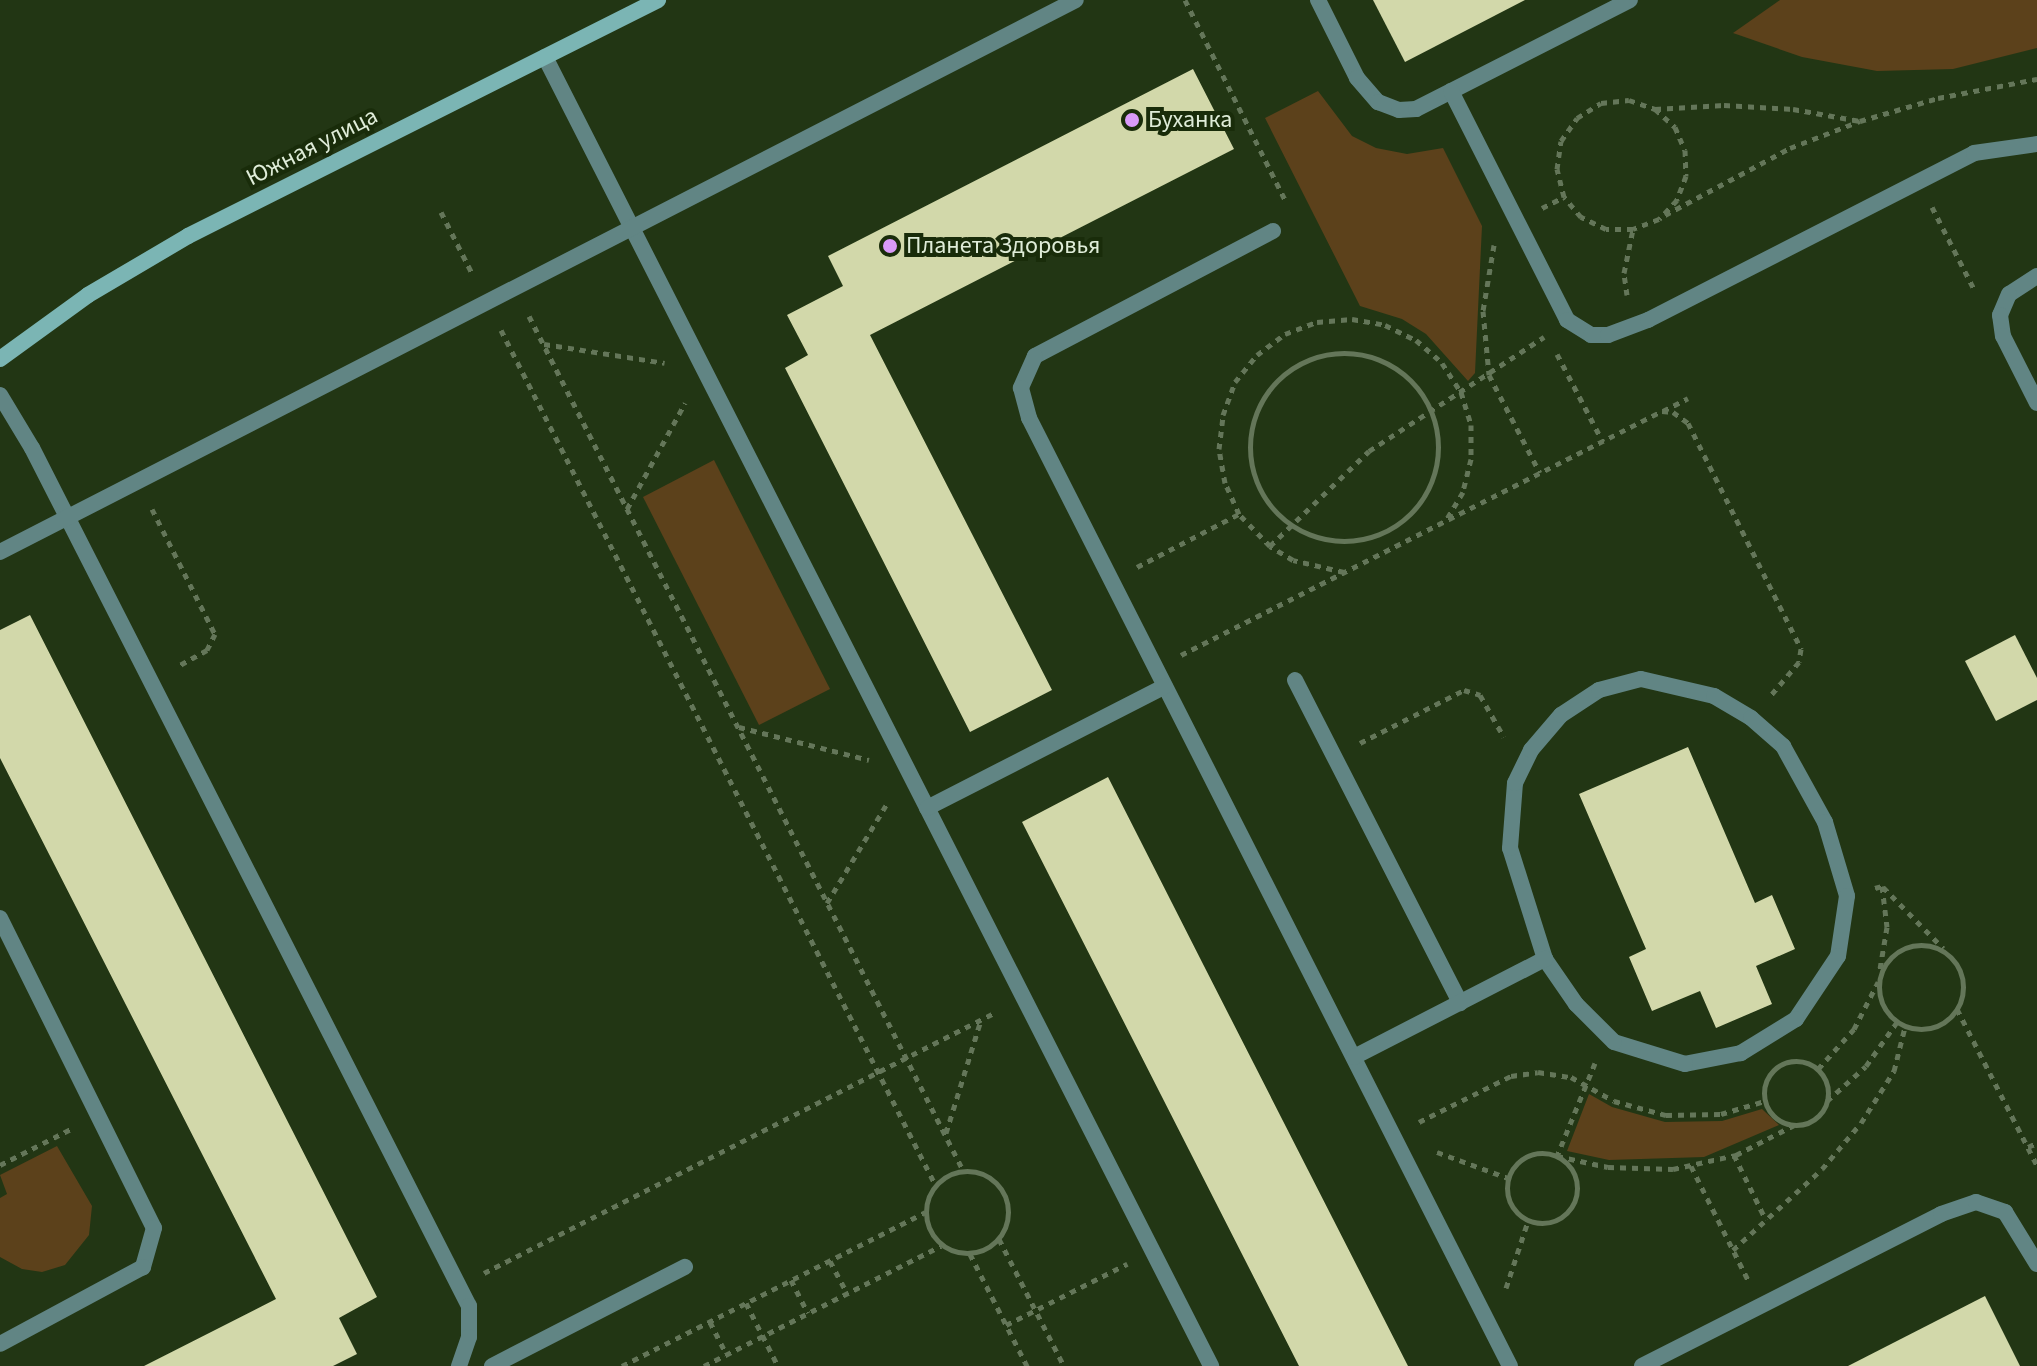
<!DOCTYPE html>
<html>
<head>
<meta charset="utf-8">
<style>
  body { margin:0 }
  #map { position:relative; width:2037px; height:1366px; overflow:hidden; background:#223614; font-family:"Source Sans 3",sans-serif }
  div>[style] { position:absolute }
  .green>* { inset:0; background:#5c411b }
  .building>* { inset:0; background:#d2d8aa }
  .path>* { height:5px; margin-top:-2.5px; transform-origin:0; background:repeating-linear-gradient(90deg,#647659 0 6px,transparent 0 12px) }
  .path>.ring { margin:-2.5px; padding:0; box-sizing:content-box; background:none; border:5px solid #647659; border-radius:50% }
  .lane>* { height:16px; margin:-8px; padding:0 8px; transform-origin:8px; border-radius:8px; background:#618584 }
  .secondary>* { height:16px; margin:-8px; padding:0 8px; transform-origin:8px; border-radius:8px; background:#7bb5b4 }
  .dots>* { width:22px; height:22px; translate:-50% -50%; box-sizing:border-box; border:4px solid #192c0a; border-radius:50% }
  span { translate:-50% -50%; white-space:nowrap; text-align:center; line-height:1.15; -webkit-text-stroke:8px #192c0a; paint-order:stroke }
  .poi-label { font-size:24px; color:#dfecd8 }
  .left { translate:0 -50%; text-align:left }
  .street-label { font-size:24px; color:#dfecd8 }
</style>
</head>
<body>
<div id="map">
  <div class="green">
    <div style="clip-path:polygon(1780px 0,2037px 0,2037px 48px,1953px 69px,1877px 71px,1802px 57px,1733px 33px)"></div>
    <div style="clip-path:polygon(1318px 91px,1352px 136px,1376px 148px,1407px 154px,1443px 148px,1482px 226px,1475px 373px,1468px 381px,1426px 334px,1402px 319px,1360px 306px,1265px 118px)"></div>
    <div style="clip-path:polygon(714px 460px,830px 689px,759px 725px,643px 497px)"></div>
    <div style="clip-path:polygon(1589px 1094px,1612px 1107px,1665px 1122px,1722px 1121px,1762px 1109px,1779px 1125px,1704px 1157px,1609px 1160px,1567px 1151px)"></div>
    <div style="clip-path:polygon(57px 1146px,92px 1206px,89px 1235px,65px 1265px,42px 1272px,22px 1269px,0 1257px,0 1198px,7px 1194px,0 1175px)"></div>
  </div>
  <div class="building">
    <div style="clip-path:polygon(1373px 0,1525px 0,1405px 62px)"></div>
    <div style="clip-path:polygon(1193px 69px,1234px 149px,870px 335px,1052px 690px,970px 732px,785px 368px,808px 355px,787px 315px,843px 286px,828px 256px)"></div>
    <div style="clip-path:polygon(30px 615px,377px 1297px,339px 1318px,357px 1354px,333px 1366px,144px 1366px,276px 1299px,0 758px,0 630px)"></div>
    <div style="clip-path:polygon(2015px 635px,2037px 678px,2037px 700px,1996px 721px,1965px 661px)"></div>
    <div style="clip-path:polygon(1688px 747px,1755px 903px,1772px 895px,1795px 949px,1756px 966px,1772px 1004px,1716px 1028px,1700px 991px,1652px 1011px,1629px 957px,1646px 949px,1579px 794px)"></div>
    <div style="clip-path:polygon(1108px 777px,1204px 966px,1408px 1366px,1299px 1366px,1022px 822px)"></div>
    <div style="clip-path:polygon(1985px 1296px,2020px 1366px,1848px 1366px)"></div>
  </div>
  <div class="path">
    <div style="left:1185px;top:0;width:226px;rotate:63.4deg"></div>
    <div style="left:1655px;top:109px;width:27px;rotate:42deg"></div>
    <div style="left:1675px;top:127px;width:25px;rotate:67deg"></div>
    <div style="left:1685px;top:150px;width:26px;rotate:88deg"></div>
    <div style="left:1686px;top:176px;width:26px;rotate:111deg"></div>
    <div style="left:1677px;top:200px;width:26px;rotate:133deg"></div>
    <div style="left:1659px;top:219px;width:28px;rotate:159deg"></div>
    <div style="left:1633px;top:229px;width:27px;rotate:180deg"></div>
    <div style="left:1606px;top:229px;width:28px;rotate:-154deg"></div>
    <div style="left:1581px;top:217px;width:26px;rotate:-130deg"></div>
    <div style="left:1564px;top:197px;width:29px;rotate:-104deg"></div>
    <div style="left:1557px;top:169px;width:28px;rotate:-82deg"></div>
    <div style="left:1561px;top:141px;width:28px;rotate:-55deg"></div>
    <div style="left:1577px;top:118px;width:28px;rotate:-32deg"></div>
    <div style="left:1601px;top:103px;width:28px;rotate:-6deg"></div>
    <div style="left:1629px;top:100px;width:28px;rotate:19deg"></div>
    <div style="left:1655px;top:109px;width:69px;rotate:-3.3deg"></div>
    <div style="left:1724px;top:105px;width:69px;rotate:3.3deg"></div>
    <div style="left:1793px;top:109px;width:68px;rotate:10.2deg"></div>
    <div style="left:1932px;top:207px;width:94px;rotate:62.9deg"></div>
    <div style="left:1542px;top:208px;width:25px;rotate:-27deg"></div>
    <div style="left:441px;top:212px;width:71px;rotate:63.1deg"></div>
    <div style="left:1665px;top:215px;width:142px;rotate:-28.2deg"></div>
    <div style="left:1790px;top:148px;width:75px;rotate:-21.1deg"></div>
    <div style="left:1860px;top:121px;width:81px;rotate:-16.4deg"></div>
    <div style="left:1938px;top:98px;width:101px;rotate:-10.9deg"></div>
    <div style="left:1494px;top:245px;width:67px;rotate:99.5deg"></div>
    <div style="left:1483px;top:311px;width:64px;rotate:84.6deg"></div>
    <div style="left:1489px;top:375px;width:110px;rotate:62.5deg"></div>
    <div style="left:1627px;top:295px;width:22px;rotate:-98deg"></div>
    <div style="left:1624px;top:273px;width:45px;rotate:-78.4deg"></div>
    <div style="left:529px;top:316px;width:958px;rotate:63.06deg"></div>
    <div style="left:501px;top:330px;width:958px;rotate:63.06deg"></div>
    <div style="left:544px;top:344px;width:122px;rotate:8.9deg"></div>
    <div class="ring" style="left:1250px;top:353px;width:183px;height:183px"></div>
    <div style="left:1557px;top:354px;width:99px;rotate:62.4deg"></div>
    <div style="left:1663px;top:411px;width:28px;rotate:-27deg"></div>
    <div style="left:152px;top:509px;width:140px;rotate:63.3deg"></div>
    <div style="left:215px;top:634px;width:18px;rotate:117deg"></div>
    <div style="left:207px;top:650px;width:35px;rotate:151deg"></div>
    <div style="left:627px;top:509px;width:121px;rotate:-61.3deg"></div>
    <div style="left:1270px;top:546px;width:137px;rotate:-43.8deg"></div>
    <div style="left:1369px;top:451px;width:209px;rotate:-33.1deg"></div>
    <div style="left:1137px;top:567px;width:115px;rotate:-27.5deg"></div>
    <div style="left:1344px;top:572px;width:52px;rotate:-166.8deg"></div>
    <div style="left:1293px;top:560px;width:27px;rotate:-149deg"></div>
    <div style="left:1270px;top:546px;width:45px;rotate:-134.1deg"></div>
    <div style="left:1239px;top:514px;width:34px;rotate:-114deg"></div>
    <div style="left:1225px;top:483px;width:35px;rotate:-100deg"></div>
    <div style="left:1219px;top:449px;width:34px;rotate:-83deg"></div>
    <div style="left:1223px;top:415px;width:35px;rotate:-70deg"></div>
    <div style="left:1235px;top:382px;width:35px;rotate:-51deg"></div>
    <div style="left:1257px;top:355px;width:35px;rotate:-37deg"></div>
    <div style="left:1285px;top:334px;width:34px;rotate:-21deg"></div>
    <div style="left:1317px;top:322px;width:35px;rotate:-5deg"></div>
    <div style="left:1352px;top:319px;width:34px;rotate:10deg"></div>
    <div style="left:1385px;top:325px;width:34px;rotate:26deg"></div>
    <div style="left:1416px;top:340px;width:35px;rotate:41deg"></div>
    <div style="left:1442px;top:363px;width:35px;rotate:57deg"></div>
    <div style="left:1461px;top:392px;width:34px;rotate:73deg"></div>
    <div style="left:1471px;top:425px;width:34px;rotate:90deg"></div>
    <div style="left:1471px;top:459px;width:34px;rotate:104deg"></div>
    <div style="left:1463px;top:492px;width:33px;rotate:121deg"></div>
    <div style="left:1181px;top:655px;width:539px;rotate:-26.9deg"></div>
    <div style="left:1662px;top:411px;width:11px;rotate:5deg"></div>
    <div style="left:1673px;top:412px;width:19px;rotate:36deg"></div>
    <div style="left:1688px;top:423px;width:253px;rotate:63.4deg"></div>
    <div style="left:1801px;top:649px;width:13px;rotate:99deg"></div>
    <div style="left:1799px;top:662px;width:43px;rotate:130.3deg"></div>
    <div style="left:739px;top:727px;width:134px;rotate:14.2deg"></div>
    <div style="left:1360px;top:743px;width:117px;rotate:-27deg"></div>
    <div style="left:1464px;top:690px;width:17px;rotate:17deg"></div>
    <div style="left:1480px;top:695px;width:48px;rotate:60.3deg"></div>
    <div style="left:1883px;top:887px;width:86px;rotate:45.5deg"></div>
    <div style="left:1875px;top:888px;width:7px;rotate:-16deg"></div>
    <div style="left:1882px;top:886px;width:41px;rotate:83deg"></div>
    <div style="left:1887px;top:927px;width:43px;rotate:99.5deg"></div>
    <div style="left:827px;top:903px;width:118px;rotate:-58.9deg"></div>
    <div class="ring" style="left:1879px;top:945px;width:79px;height:79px"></div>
    <div style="left:1957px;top:1009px;width:175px;rotate:62.9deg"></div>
    <div class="ring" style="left:1764px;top:1061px;width:59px;height:59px"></div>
    <div style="left:1595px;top:1063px;width:100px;rotate:112.2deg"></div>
    <div style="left:1557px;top:1156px;width:52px;rotate:12.2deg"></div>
    <div style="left:1608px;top:1167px;width:65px;rotate:1.8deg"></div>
    <div style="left:1673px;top:1169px;width:65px;rotate:-12.5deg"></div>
    <div style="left:1736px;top:1155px;width:65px;rotate:-27.3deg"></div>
    <div style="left:1818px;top:1069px;width:54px;rotate:-48deg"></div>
    <div style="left:1854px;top:1029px;width:53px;rotate:-62.9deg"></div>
    <div style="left:1827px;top:1101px;width:52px;rotate:-41.9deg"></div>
    <div style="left:1866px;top:1066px;width:54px;rotate:-54.8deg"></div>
    <div style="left:1419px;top:1122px;width:103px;rotate:-26.6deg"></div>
    <div style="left:1511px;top:1076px;width:27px;rotate:-8deg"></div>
    <div style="left:1538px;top:1072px;width:33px;rotate:9deg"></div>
    <div style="left:1571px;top:1077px;width:49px;rotate:29.2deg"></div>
    <div style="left:1614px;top:1101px;width:54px;rotate:15.1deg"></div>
    <div style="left:1666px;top:1115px;width:55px;rotate:-1deg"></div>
    <div style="left:1721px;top:1114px;width:46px;rotate:-16.5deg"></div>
    <div style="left:946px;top:1133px;width:118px;rotate:-72.8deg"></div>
    <div style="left:2028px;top:1147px;width:10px;rotate:-24deg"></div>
    <div style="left:1437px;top:1152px;width:76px;rotate:20.1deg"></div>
    <div class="ring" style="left:1507px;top:1153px;width:65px;height:65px"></div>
    <div style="left:1734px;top:1155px;width:72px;rotate:63.8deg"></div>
    <div style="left:0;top:1165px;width:80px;rotate:-26.9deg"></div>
    <div style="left:1691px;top:1166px;width:127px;rotate:63.4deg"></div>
    <div class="ring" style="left:926px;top:1171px;width:77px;height:77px"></div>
    <div style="left:999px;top:1239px;width:143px;rotate:62.9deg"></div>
    <div style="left:1733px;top:1250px;width:120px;rotate:-42.3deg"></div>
    <div style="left:1822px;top:1169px;width:60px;rotate:-49.7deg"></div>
    <div style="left:1861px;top:1123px;width:62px;rotate:-57.6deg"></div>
    <div style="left:1894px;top:1071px;width:45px;rotate:-76deg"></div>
    <div style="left:970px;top:1254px;width:126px;rotate:63deg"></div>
    <div style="left:830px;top:1261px;width:36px;rotate:62deg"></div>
    <div style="left:484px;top:1273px;width:575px;rotate:-27.01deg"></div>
    <div style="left:791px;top:1280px;width:37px;rotate:63deg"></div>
    <div style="left:1506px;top:1288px;width:71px;rotate:-71.8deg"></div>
    <div style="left:746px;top:1303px;width:71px;rotate:63.1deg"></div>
    <div style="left:710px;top:1322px;width:37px;rotate:63deg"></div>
    <div style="left:1006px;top:1325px;width:136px;rotate:-26.8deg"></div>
    <div style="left:622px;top:1366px;width:340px;rotate:-26.9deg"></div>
    <div style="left:704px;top:1366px;width:266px;rotate:-26.9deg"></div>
  </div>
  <div class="lane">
    <div style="left:1318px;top:0;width:87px;rotate:63.4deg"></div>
    <div style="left:1357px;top:78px;width:32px;rotate:49deg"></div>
    <div style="left:1378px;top:102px;width:22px;rotate:21deg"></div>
    <div style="left:1399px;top:110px;width:17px;rotate:-3deg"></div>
    <div style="left:1416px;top:109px;width:240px;rotate:-27deg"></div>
    <div style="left:545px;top:57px;width:1469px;rotate:63.03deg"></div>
    <div style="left:1451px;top:91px;width:257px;rotate:63.1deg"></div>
    <div style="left:1567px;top:320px;width:28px;rotate:32deg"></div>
    <div style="left:1591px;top:335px;width:17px"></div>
    <div style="left:1608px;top:335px;width:43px;rotate:-20.6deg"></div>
    <div style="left:1648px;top:320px;width:366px;rotate:-27.1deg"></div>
    <div style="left:1974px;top:153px;width:64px;rotate:-8.1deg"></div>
    <div style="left:1273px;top:231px;width:269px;rotate:152.3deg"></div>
    <div style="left:1035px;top:356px;width:35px;rotate:114deg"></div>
    <div style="left:1021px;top:388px;width:31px;rotate:75deg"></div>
    <div style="left:1029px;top:418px;width:1063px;rotate:63.1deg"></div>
    <div style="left:2037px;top:276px;width:33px;rotate:147deg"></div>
    <div style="left:2009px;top:294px;width:23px;rotate:113deg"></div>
    <div style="left:2000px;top:315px;width:21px;rotate:82deg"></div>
    <div style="left:2003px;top:336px;width:75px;rotate:63.1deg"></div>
    <div style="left:0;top:395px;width:62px;rotate:58.9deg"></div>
    <div style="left:32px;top:448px;width:963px;rotate:63.01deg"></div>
    <div style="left:469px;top:1306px;width:31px;rotate:90deg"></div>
    <div style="left:469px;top:1337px;width:31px;rotate:109deg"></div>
    <div style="left:0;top:552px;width:1209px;rotate:-27.16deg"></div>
    <div style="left:1641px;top:679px;width:75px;rotate:13.1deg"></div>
    <div style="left:1714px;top:696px;width:43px;rotate:30.7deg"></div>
    <div style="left:1751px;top:718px;width:43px;rotate:41.2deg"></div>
    <div style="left:1783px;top:746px;width:87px;rotate:61.1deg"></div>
    <div style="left:1825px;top:822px;width:77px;rotate:73.4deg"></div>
    <div style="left:1847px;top:896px;width:61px;rotate:98.5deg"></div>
    <div style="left:1838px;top:956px;width:76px;rotate:123.7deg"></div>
    <div style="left:1796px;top:1019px;width:65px;rotate:148.3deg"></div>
    <div style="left:1741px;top:1053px;width:57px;rotate:168.9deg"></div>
    <div style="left:1685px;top:1064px;width:74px;rotate:-162.8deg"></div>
    <div style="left:1614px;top:1042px;width:54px;rotate:-135deg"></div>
    <div style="left:1576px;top:1004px;width:55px;rotate:-124.6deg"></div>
    <div style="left:1545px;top:959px;width:116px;rotate:-107.5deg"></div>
    <div style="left:1510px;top:848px;width:65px;rotate:-85.6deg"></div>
    <div style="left:1515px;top:783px;width:37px;rotate:-64deg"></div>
    <div style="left:1531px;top:750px;width:46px;rotate:-49.4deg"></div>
    <div style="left:1561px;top:715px;width:45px;rotate:-33.3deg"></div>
    <div style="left:1599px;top:690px;width:43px;rotate:-14.7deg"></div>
    <div style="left:1295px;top:680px;width:363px;rotate:62.9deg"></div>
    <div style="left:927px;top:808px;width:267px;rotate:-27.1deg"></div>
    <div style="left:0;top:918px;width:346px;rotate:63.6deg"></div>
    <div style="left:154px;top:1228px;width:41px;rotate:105.8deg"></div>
    <div style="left:143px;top:1267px;width:162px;rotate:151.7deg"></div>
    <div style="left:1354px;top:1057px;width:215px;rotate:-27.2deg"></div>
    <div style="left:492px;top:1366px;width:217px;rotate:-27.2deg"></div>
    <div style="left:1642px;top:1366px;width:335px;rotate:-26.9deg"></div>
    <div style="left:1941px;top:1214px;width:37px;rotate:-19deg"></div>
    <div style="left:1976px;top:1202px;width:31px;rotate:19deg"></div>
    <div style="left:2005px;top:1212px;width:61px;rotate:58.4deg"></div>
  </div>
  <div class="secondary">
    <div style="left:0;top:359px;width:109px;rotate:-36deg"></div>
    <div style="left:88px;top:295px;width:116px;rotate:-30.5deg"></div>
    <div style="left:188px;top:236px;width:526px;rotate:-26.66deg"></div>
  </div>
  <div class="dots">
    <div style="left:1132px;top:120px;background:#d99af8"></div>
    <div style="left:890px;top:246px;background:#d99af8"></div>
  </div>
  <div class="poi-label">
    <span class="left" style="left:1148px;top:120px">Буханка</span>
    <span class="left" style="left:906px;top:246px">Планета Здоровья</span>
  </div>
  <div class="street-label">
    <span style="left:312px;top:147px;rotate:-27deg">Южная улица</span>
  </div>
</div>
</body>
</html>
